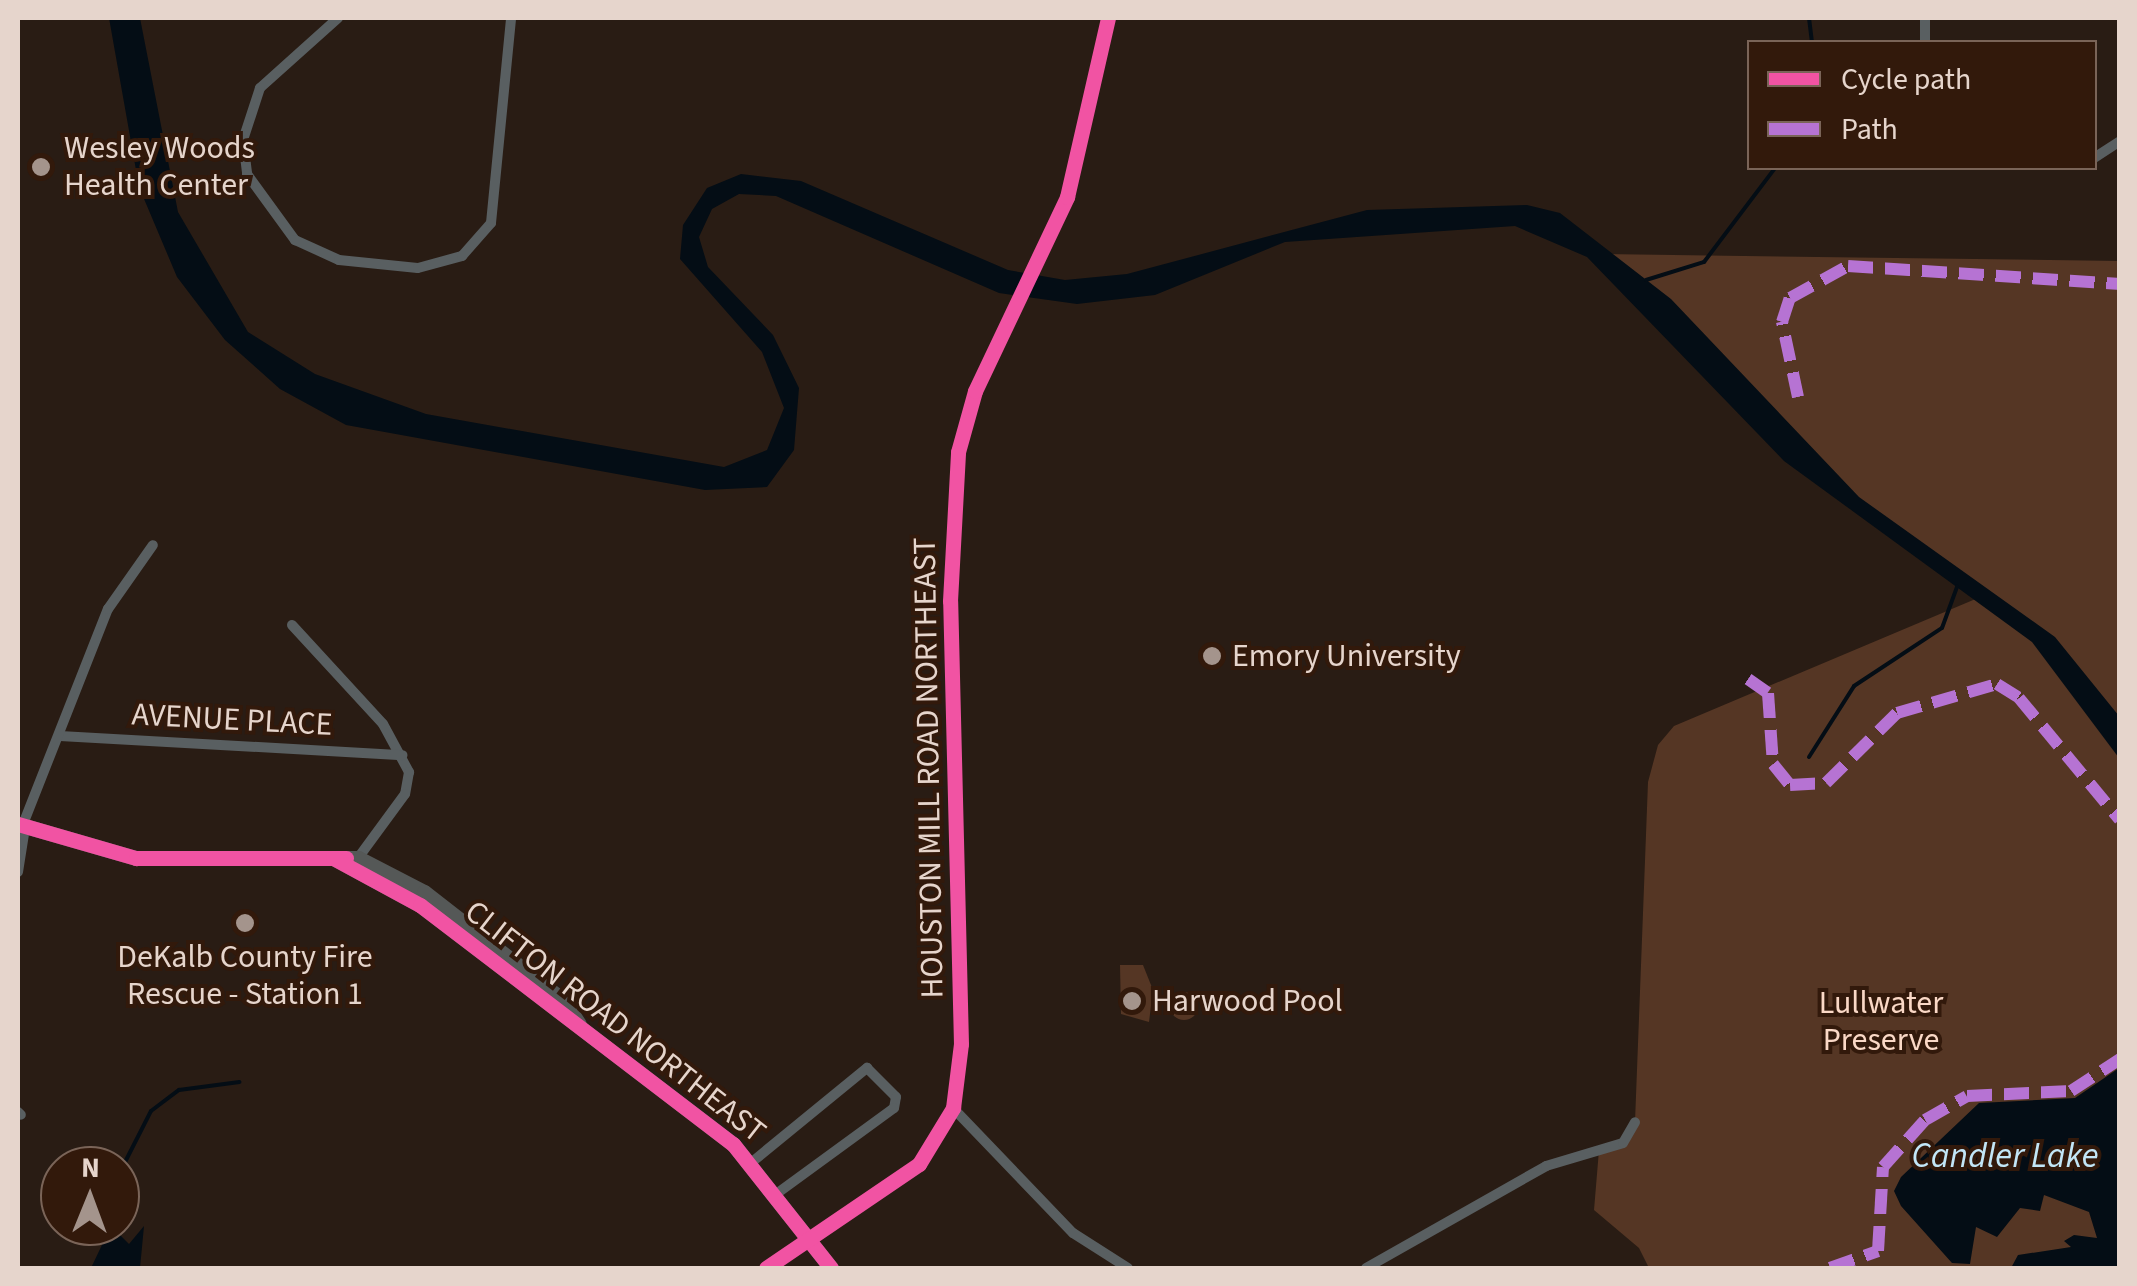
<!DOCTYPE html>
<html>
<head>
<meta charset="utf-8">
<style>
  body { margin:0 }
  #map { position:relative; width:2137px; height:1286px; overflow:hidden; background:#291c14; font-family:"Source Sans 3",sans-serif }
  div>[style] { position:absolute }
  .green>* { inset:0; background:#553624 }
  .round { border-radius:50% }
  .water>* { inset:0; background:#040d15 }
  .stream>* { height:4px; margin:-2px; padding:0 2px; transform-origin:2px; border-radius:2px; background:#040d15 }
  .minor>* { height:10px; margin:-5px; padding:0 5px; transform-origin:5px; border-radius:5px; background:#595f61 }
  .secondary>* { height:15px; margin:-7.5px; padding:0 7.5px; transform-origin:7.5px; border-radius:7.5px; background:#555857 }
  .quiet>* { height:12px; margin-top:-6px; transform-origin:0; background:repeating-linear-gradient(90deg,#b673d3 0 25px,transparent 0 37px) }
  .cycleway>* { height:15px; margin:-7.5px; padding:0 7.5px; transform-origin:7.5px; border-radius:7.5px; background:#f153a3 }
  .dots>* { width:28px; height:28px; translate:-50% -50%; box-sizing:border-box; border:5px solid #32190b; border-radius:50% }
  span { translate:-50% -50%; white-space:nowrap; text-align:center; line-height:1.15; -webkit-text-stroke:8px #32190b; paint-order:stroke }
  .poi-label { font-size:32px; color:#e6d5cc }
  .left { translate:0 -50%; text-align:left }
  .street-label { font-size:32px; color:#e6d5cc }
  .park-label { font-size:32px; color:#fad8c6 }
  .water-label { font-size:35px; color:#c2e6f7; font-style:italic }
  .frame { position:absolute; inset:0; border:20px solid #e6d5cc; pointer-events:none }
  .legend { position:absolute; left:1747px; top:40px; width:350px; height:130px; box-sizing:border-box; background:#32190b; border:2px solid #7a6458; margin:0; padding:12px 18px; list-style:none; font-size:30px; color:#e6d5cc }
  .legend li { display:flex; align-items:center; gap:20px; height:50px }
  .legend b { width:50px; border:2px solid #7a6458 }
  .north { position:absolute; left:40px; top:1146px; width:100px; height:100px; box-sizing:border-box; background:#32190b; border:2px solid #7a6458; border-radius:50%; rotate:1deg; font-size:28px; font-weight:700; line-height:40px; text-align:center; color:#e6d5cc }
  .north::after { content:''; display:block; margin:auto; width:35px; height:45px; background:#a4948c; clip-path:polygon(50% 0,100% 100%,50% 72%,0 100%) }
</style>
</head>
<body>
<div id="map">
  <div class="green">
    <div style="clip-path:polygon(1601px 254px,2119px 261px,2119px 1268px,1649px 1268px,1639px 1248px,1594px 1210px,1599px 1150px,1615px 1147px,1635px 1122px,1648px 782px,1658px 745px,1674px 726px,1985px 595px,1849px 498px)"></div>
    <div style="clip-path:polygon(1120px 965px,1143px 965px,1153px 990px,1149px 1022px,1121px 1014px)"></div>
    <div class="round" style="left:1170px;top:992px;width:28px;height:28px"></div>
  </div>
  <div class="water">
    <div style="clip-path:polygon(109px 18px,140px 18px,178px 212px,248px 332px,315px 374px,426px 414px,724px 467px,767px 450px,784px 408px,762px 352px,680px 259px,683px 225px,707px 188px,741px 174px,801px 181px,1008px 270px,1065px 280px,1127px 274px,1367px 210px,1527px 205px,1560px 213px,1671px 299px,1859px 497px,2055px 637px,2119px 716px,2119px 758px,2032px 642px,1784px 461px,1587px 257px,1515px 226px,1285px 242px,1155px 295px,1077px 304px,999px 293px,776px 196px,739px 194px,712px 209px,699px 237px,708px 267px,773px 335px,799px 388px,794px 450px,767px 487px,705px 490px,346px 425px,280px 389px,225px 340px,177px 277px,139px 187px)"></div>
    <div style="clip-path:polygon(2119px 1068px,2119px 1268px,2011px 1268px,2018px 1255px,2071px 1247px,2064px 1241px,2074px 1235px,2097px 1238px,2089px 1212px,2044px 1195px,2040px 1211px,2020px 1208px,1997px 1237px,1976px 1227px,1970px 1264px,1952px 1263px,1901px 1206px,1894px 1191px,1901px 1177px,1979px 1103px,2075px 1098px)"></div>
    <div style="clip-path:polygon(111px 1226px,129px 1244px,144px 1226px,140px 1268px,91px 1268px)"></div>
  </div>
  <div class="stream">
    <div style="left:1809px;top:18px;width:24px;rotate:83deg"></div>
    <div style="left:1646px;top:280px;width:61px;rotate:-17.2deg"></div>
    <div style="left:1704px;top:262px;width:118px;rotate:-52.9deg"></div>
    <div style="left:1809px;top:757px;width:84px;rotate:-57.6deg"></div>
    <div style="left:1854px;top:686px;width:105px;rotate:-33.4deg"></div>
    <div style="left:1942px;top:628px;width:44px;rotate:-69.9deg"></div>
    <div style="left:120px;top:1172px;width:68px;rotate:-63.1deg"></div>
    <div style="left:151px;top:1111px;width:35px;rotate:-37deg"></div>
    <div style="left:179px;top:1090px;width:61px;rotate:-7.6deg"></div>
  </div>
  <div class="minor">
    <div style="left:338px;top:18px;width:105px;rotate:138.1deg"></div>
    <div style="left:260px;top:88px;width:55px;rotate:108.1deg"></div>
    <div style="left:243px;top:140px;width:34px;rotate:83deg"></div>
    <div style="left:247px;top:174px;width:82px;rotate:54deg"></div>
    <div style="left:295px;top:240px;width:48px;rotate:24.4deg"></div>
    <div style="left:339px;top:260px;width:79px;rotate:5.8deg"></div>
    <div style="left:418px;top:268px;width:46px;rotate:-15.3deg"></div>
    <div style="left:462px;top:256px;width:44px;rotate:-48.7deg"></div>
    <div style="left:491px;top:223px;width:206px;rotate:-84.4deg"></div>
    <div style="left:1925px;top:42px;width:24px;rotate:-90deg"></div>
    <div style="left:2094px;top:158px;width:31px;rotate:-33deg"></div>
    <div style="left:292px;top:625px;width:134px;rotate:47.4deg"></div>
    <div style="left:383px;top:724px;width:55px;rotate:61.6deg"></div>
    <div style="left:409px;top:772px;width:22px;rotate:100deg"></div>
    <div style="left:405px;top:794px;width:79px;rotate:126.3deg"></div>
    <div style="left:60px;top:736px;width:343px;rotate:3.2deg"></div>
    <div style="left:18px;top:837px;width:245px;rotate:-68.5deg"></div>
    <div style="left:108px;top:609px;width:78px;rotate:-54.9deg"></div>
    <div style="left:18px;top:872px;width:45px;rotate:-81deg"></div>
    <div style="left:953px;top:1108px;width:173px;rotate:46.2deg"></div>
    <div style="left:1073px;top:1233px;width:65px;rotate:32.5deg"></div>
    <div style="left:18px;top:1112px;width:4px;rotate:45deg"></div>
    <div style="left:752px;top:1162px;width:149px;rotate:-39.3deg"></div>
    <div style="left:867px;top:1068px;width:41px;rotate:45deg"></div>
    <div style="left:896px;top:1097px;width:11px;rotate:100deg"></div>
    <div style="left:894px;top:1108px;width:142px;rotate:143.9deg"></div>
    <div style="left:766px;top:1268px;width:185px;rotate:-34.2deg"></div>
    <div style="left:919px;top:1164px;width:66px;rotate:-58.7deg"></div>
    <div style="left:953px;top:1108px;width:64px;rotate:-82.9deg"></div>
    <div style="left:961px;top:1044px;width:443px;rotate:-91.4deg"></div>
    <div style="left:950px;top:601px;width:149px;rotate:-86.9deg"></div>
    <div style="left:958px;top:452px;width:63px;rotate:-74.4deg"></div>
    <div style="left:975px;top:391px;width:215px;rotate:-64.6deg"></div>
    <div style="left:1067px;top:197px;width:184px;rotate:-77.1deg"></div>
    <div style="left:1366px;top:1268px;width:207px;rotate:-29.5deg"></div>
    <div style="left:1546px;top:1166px;width:80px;rotate:-16.6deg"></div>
    <div style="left:1623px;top:1143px;width:24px;rotate:-60deg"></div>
  </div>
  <div class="secondary">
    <div style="left:18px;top:824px;width:123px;rotate:16.1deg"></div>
    <div style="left:136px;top:858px;width:222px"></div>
    <div style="left:358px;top:858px;width:74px;rotate:27.3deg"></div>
    <div style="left:424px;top:892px;width:177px;rotate:37.9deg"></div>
    <div style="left:564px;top:1001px;width:27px;rotate:57deg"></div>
    <div style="left:333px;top:858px;width:99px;rotate:28.4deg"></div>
    <div style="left:420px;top:905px;width:394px;rotate:37.4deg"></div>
    <div style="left:733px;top:1144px;width:158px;rotate:51.7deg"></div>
  </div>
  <div class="quiet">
    <div style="left:1798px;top:397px;width:77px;rotate:-102deg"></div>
    <div style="left:1782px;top:322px;width:25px;rotate:-72deg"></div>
    <div style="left:1790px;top:298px;width:66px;rotate:-28.9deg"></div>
    <div style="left:1848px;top:266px;width:273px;rotate:3.8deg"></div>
    <div style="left:1748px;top:679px;width:24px;rotate:35deg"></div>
    <div style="left:1768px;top:693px;width:71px;rotate:86deg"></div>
    <div style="left:1773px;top:764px;width:27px;rotate:51deg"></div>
    <div style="left:1790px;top:785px;width:36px;rotate:-3deg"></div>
    <div style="left:1826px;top:783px;width:100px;rotate:-44.6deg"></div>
    <div style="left:1897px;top:713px;width:104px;rotate:-16.2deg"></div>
    <div style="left:1997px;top:684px;width:26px;rotate:32deg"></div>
    <div style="left:2019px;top:698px;width:158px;rotate:50.4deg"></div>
    <div style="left:1830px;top:1268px;width:51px;rotate:-19.5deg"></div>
    <div style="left:1878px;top:1251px;width:84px;rotate:-86.6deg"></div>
    <div style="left:1883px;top:1167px;width:63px;rotate:-48.2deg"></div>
    <div style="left:1925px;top:1120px;width:48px;rotate:-29.7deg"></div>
    <div style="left:1967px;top:1096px;width:104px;rotate:-2.8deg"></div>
    <div style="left:2071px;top:1091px;width:59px;rotate:-33.1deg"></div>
  </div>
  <div class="cycleway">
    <div style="left:18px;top:824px;width:123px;rotate:16.1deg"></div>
    <div style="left:136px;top:858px;width:210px"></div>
    <div style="left:333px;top:858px;width:99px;rotate:28.4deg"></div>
    <div style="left:420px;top:905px;width:394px;rotate:37.4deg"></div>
    <div style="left:733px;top:1144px;width:158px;rotate:51.7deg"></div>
    <div style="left:766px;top:1268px;width:185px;rotate:-34.2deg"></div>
    <div style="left:919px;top:1164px;width:66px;rotate:-58.7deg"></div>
    <div style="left:953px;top:1108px;width:64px;rotate:-82.9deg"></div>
    <div style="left:961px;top:1044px;width:443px;rotate:-91.4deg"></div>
    <div style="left:950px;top:601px;width:149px;rotate:-86.9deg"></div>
    <div style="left:958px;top:452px;width:63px;rotate:-74.4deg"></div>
    <div style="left:975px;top:391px;width:215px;rotate:-64.6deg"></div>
    <div style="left:1067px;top:197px;width:184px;rotate:-77.1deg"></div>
  </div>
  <div class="dots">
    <div style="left:41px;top:167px;background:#a4948c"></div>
    <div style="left:1212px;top:656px;background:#a4948c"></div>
    <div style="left:245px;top:923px;background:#a4948c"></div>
    <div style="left:1132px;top:1001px;background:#a4948c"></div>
  </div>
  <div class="poi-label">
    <span class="left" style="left:64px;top:167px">Wesley Woods<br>Health Center</span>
    <span class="left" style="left:1232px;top:656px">Emory University</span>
    <span style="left:245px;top:976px">DeKalb County Fire<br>Rescue - Station 1</span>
    <span class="left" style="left:1152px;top:1001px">Harwood Pool</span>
  </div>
  <div class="street-label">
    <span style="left:232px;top:720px;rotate:3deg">AVENUE PLACE</span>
    <span style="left:929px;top:768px;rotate:-91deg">HOUSTON MILL ROAD NORTHEAST</span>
    <span style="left:615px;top:1022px;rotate:38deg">CLIFTON ROAD NORTHEAST</span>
  </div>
  <div class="park-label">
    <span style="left:1881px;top:1022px">Lullwater<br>Preserve</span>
  </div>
  <div class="water-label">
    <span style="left:2005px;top:1156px">Candler Lake</span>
  </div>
  <div class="frame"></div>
  <ul class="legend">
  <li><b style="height:12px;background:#f153a3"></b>Cycle path</li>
  <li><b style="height:12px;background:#b673d3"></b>Path</li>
  </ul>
  <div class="north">N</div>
</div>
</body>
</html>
